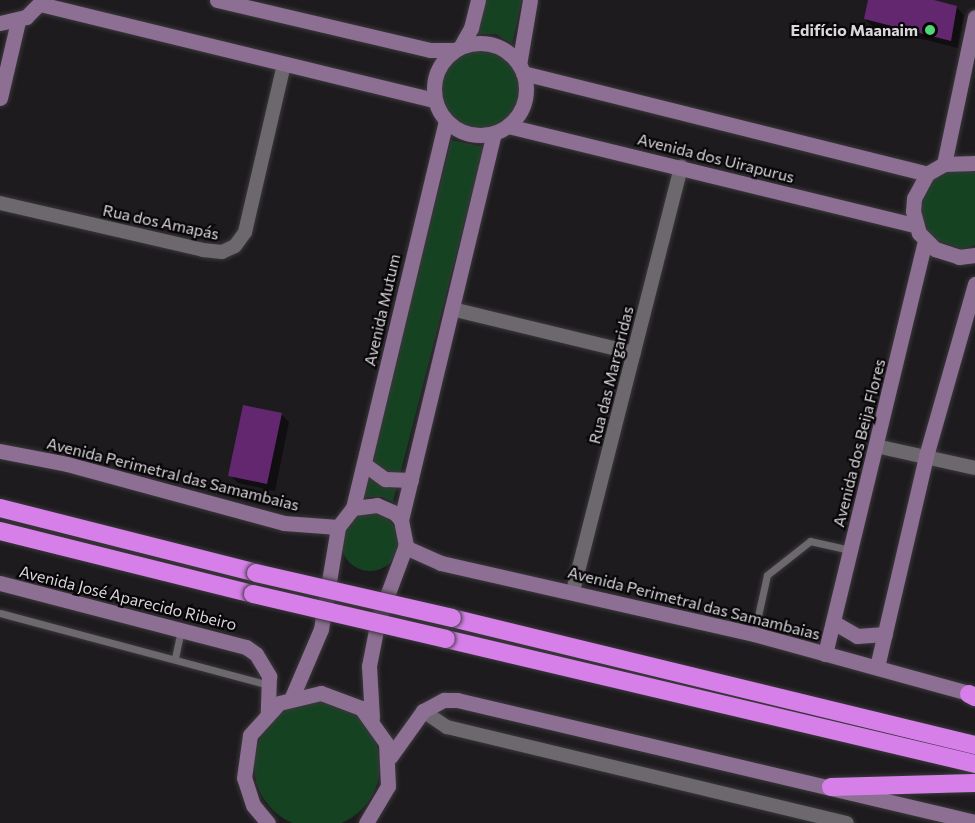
<!DOCTYPE html>
<html>
<head>
<meta charset="utf-8">
<style>
  body { margin:0 }
  #map { position:relative; width:975px; height:823px; overflow:hidden; background:#1e1b1f; font-family:Commissioner,sans-serif }
  div>[style] { position:absolute }
  .green>* { inset:0; background:#154322 }
  .round { border-radius:50% }
  .shadow>* { inset:0; background:#0007 }
  .building>* { inset:0; background:#62276e }
  .roads { filter:drop-shadow(0 0 2px #3a383b) drop-shadow(0 0 2px #3a383b) }
  .lane>* { height:7px; margin:-3.5px; padding:0 3.5px; transform-origin:3.5px; border-radius:3.5px; background:#6c686d }
  .street>* { height:14px; margin:-7px; padding:0 7px; transform-origin:7px; border-radius:7px; background:#6c686d }
  .secondary>* { height:15px; margin:-7.5px; padding:0 7.5px; transform-origin:7.5px; border-radius:7.5px; background:#8c6f92 }
  .secondary>.ring { margin:-7.5px; padding:0; box-sizing:content-box; background:none; border:15px solid #8c6f92; border-radius:50% }
  .highway>* { height:18px; margin:-9px; padding:0 9px; transform-origin:9px; border-radius:9px; background:#d67fe9 }
  .bridges { filter:drop-shadow(0 0 2px #3a383b) drop-shadow(0 0 2px #3a383b) }
  .highway-bridge>* { height:18px; margin:-9px; padding:0 9px; transform-origin:9px; border-radius:9px; background:#d67fe9 }
  .dots>* { width:16px; height:16px; translate:-50% -50%; box-sizing:border-box; border:3px solid #080608; border-radius:50% }
  span { translate:-50% -50%; white-space:nowrap; text-align:center; line-height:1.15; -webkit-text-stroke:4.5px #080608; paint-order:stroke }
  .poi-label { font-size:16px; color:#d9d7d9; font-weight:700 }
  .right { translate:-100% -50%; text-align:right }
  .street-label { font-size:16px; color:#d9d7d9 }
</style>
</head>
<body>
<div id="map">
  <div class="green">
    <div style="clip-path:polygon(485px 0,522px 0,512px 44px,496px 34px,477px 34px)"></div>
    <div class="round" style="left:440px;top:49px;width:80px;height:80px"></div>
    <div style="clip-path:polygon(451px 140px,484px 147px,393px 502px,383px 497px,361px 497px)"></div>
    <div style="clip-path:polygon(948px 169px,975px 172px,975px 245px,962px 249px,931px 239px,919px 221px,922px 188px)"></div>
    <div class="round" style="left:341px;top:513px;width:58px;height:58px"></div>
    <div class="round" style="left:254px;top:702px;width:126px;height:126px"></div>
  </div>
  <div class="shadow">
    <div style="clip-path:polygon(869px 0,927px 0,956px 7px,964px 15px,958px 48px,873px 27px,865px 19px)"></div>
    <div style="clip-path:polygon(281px 414px,289px 422px,275px 491px,238px 483px,230px 475px)"></div>
  </div>
  <div class="building">
    <div style="clip-path:polygon(868px 0,934px 0,957px 6px,951px 41px,864px 19px)"></div>
    <div style="clip-path:polygon(243px 405px,282px 413px,267px 484px,228px 476px)"></div>
  </div>
  <div class="roads">
    <div class="lane">
      <div style="left:0;top:613px;width:278px;rotate:15deg"></div>
      <div style="left:754px;top:634px;width:60px;rotate:-77.6deg"></div>
      <div style="left:767px;top:575px;width:55px;rotate:-38.3deg"></div>
      <div style="left:810px;top:541px;width:41px;rotate:12.7deg"></div>
      <div style="left:175px;top:658px;width:30px;rotate:-78deg"></div>
    </div>
    <div class="street">
      <div style="left:0;top:203px;width:208px;rotate:13deg"></div>
      <div style="left:203px;top:250px;width:19px;rotate:6deg"></div>
      <div style="left:222px;top:252px;width:14px;rotate:-25deg"></div>
      <div style="left:235px;top:246px;width:17px;rotate:-54deg"></div>
      <div style="left:245px;top:232px;width:172px;rotate:-76.9deg"></div>
      <div style="left:452px;top:309px;width:187px;rotate:13.6deg"></div>
      <div style="left:876px;top:446px;width:101px;rotate:12.5deg"></div>
      <div style="left:573px;top:591px;width:438px;rotate:-75.7deg"></div>
      <div style="left:423px;top:711px;width:29px;rotate:34deg"></div>
      <div style="left:447px;top:727px;width:411px;rotate:13.5deg"></div>
    </div>
    <div class="secondary">
      <div style="left:217px;top:0;width:219px;rotate:13.2deg"></div>
      <div style="left:430px;top:50px;width:24px"></div>
      <div style="left:40px;top:4px;width:406px;rotate:13.7deg"></div>
      <div style="left:0;top:23px;width:27px;rotate:-13deg"></div>
      <div style="left:26px;top:17px;width:24px;rotate:-45deg"></div>
      <div class="ring" style="left:434px;top:43px;width:77px;height:77px"></div>
      <div style="left:461px;top:46px;width:21px;rotate:-61deg"></div>
      <div style="left:471px;top:28px;width:29px;rotate:-76deg"></div>
      <div style="left:519px;top:65px;width:66px;rotate:-80.4deg"></div>
      <div style="left:523px;top:73px;width:416px;rotate:14deg"></div>
      <div style="left:0;top:98px;width:79px;rotate:-76.8deg"></div>
      <div style="left:508px;top:126px;width:419px;rotate:13.7deg"></div>
      <div style="left:975px;top:163px;width:31px;rotate:178deg"></div>
      <div style="left:944px;top:164px;width:20px;rotate:150deg"></div>
      <div style="left:927px;top:174px;width:27px;rotate:118deg"></div>
      <div style="left:914px;top:198px;width:13px;rotate:94deg"></div>
      <div style="left:913px;top:211px;width:23px;rotate:75deg"></div>
      <div style="left:919px;top:233px;width:23px;rotate:45deg"></div>
      <div style="left:935px;top:249px;width:25px;rotate:18deg"></div>
      <div style="left:959px;top:257px;width:16px;rotate:-7deg"></div>
      <div style="left:944px;top:164px;width:150px;rotate:-78.1deg"></div>
      <div style="left:0;top:451px;width:68px;rotate:11deg"></div>
      <div style="left:67px;top:464px;width:225px;rotate:15.2deg"></div>
      <div style="left:284px;top:523px;width:54px;rotate:4.2deg"></div>
      <div style="left:364px;top:464px;width:26px;rotate:36deg"></div>
      <div style="left:385px;top:479px;width:26px;rotate:2deg"></div>
      <div style="left:353px;top:508px;width:398px;rotate:-76.5deg"></div>
      <div style="left:401px;top:520px;width:397px;rotate:-76.5deg"></div>
      <div style="left:405px;top:547px;width:39px;rotate:24deg"></div>
      <div style="left:441px;top:563px;width:321px;rotate:12.8deg"></div>
      <div style="left:754px;top:634px;width:229px;rotate:15.4deg"></div>
      <div style="left:0;top:583px;width:254px;rotate:14.6deg"></div>
      <div style="left:246px;top:647px;width:12px;rotate:35deg"></div>
      <div style="left:256px;top:654px;width:26px;rotate:59deg"></div>
      <div style="left:269px;top:676px;width:36px;rotate:92deg"></div>
      <div style="left:833px;top:622px;width:28px;rotate:30deg"></div>
      <div style="left:857px;top:636px;width:28px;rotate:-4deg"></div>
      <div style="left:825px;top:654px;width:425px;rotate:-76.4deg"></div>
      <div style="left:877px;top:667px;width:217px;rotate:-76.9deg"></div>
      <div style="left:926px;top:456px;width:179px;rotate:-74.1deg"></div>
      <div style="left:292px;top:697px;width:74px;rotate:-66.9deg"></div>
      <div style="left:321px;top:629px;width:103px;rotate:-80.5deg"></div>
      <div style="left:338px;top:527px;width:24px;rotate:-52deg"></div>
      <div style="left:353px;top:508px;width:24px;rotate:-7deg"></div>
      <div style="left:377px;top:505px;width:20px;rotate:24deg"></div>
      <div style="left:395px;top:513px;width:9px;rotate:49deg"></div>
      <div style="left:401px;top:520px;width:25px;rotate:79deg"></div>
      <div style="left:406px;top:545px;width:80px;rotate:110.5deg"></div>
      <div style="left:378px;top:620px;width:47px;rotate:101.1deg"></div>
      <div style="left:369px;top:666px;width:52px;rotate:86.7deg"></div>
      <div style="left:390px;top:757px;width:57px;rotate:-54.3deg"></div>
      <div style="left:423px;top:711px;width:24px;rotate:-28deg"></div>
      <div style="left:444px;top:700px;width:13px"></div>
      <div style="left:457px;top:700px;width:532px;rotate:13.25deg"></div>
      <div style="left:268px;top:823px;width:23px;rotate:-130deg"></div>
      <div style="left:253px;top:805px;width:28px;rotate:-108deg"></div>
      <div style="left:244px;top:778px;width:43px;rotate:-82.1deg"></div>
      <div style="left:250px;top:735px;width:43px;rotate:-47.8deg"></div>
      <div style="left:279px;top:703px;width:43px;rotate:-13.4deg"></div>
      <div style="left:321px;top:693px;width:43px;rotate:20.6deg"></div>
      <div style="left:361px;top:708px;width:43px;rotate:54.5deg"></div>
      <div style="left:386px;top:743px;width:43px;rotate:87.3deg"></div>
      <div style="left:388px;top:786px;width:43px;rotate:120.7deg"></div>
    </div>
    <div class="highway">
      <div style="left:0;top:508px;width:264px;rotate:14.2deg"></div>
      <div style="left:0;top:531px;width:261px;rotate:14deg"></div>
      <div style="left:452px;top:618px;width:538px;rotate:13.65deg"></div>
      <div style="left:446px;top:639px;width:544px;rotate:13.29deg"></div>
      <div style="left:969px;top:694px;width:7px;rotate:27deg"></div>
      <div style="left:831px;top:787px;width:144px;rotate:-1.6deg"></div>
    </div>
  </div>
  <div class="bridges">
    <div class="highway-bridge">
      <div style="left:256px;top:573px;width:201px;rotate:12.9deg"></div>
      <div style="left:253px;top:594px;width:198px;rotate:13.1deg"></div>
    </div>
  </div>
  <div class="dots">
    <div style="left:930px;top:30px;background:#4fd675"></div>
  </div>
  <div class="poi-label">
    <span class="right" style="left:918px;top:30px">Edifício Maanaim</span>
  </div>
  <div class="street-label">
    <span style="left:716px;top:158px;rotate:14deg">Avenida dos Uirapurus</span>
    <span style="left:161px;top:222px;rotate:12deg">Rua dos Amapás</span>
    <span style="left:382px;top:310px;rotate:-77deg">Avenida Mutum</span>
    <span style="left:611px;top:375px;rotate:-76deg">Rua das Margaridas</span>
    <span style="left:859px;top:443px;rotate:-76deg">Avenida dos Beija Flores</span>
    <span style="left:173px;top:474px;rotate:14deg">Avenida Perimetral das Samambaias</span>
    <span style="left:128px;top:598px;rotate:14deg">Avenida José Aparecido Ribeiro</span>
    <span style="left:694px;top:603px;rotate:14deg">Avenida Perimetral das Samambaias</span>
  </div>
</div>
</body>
</html>
